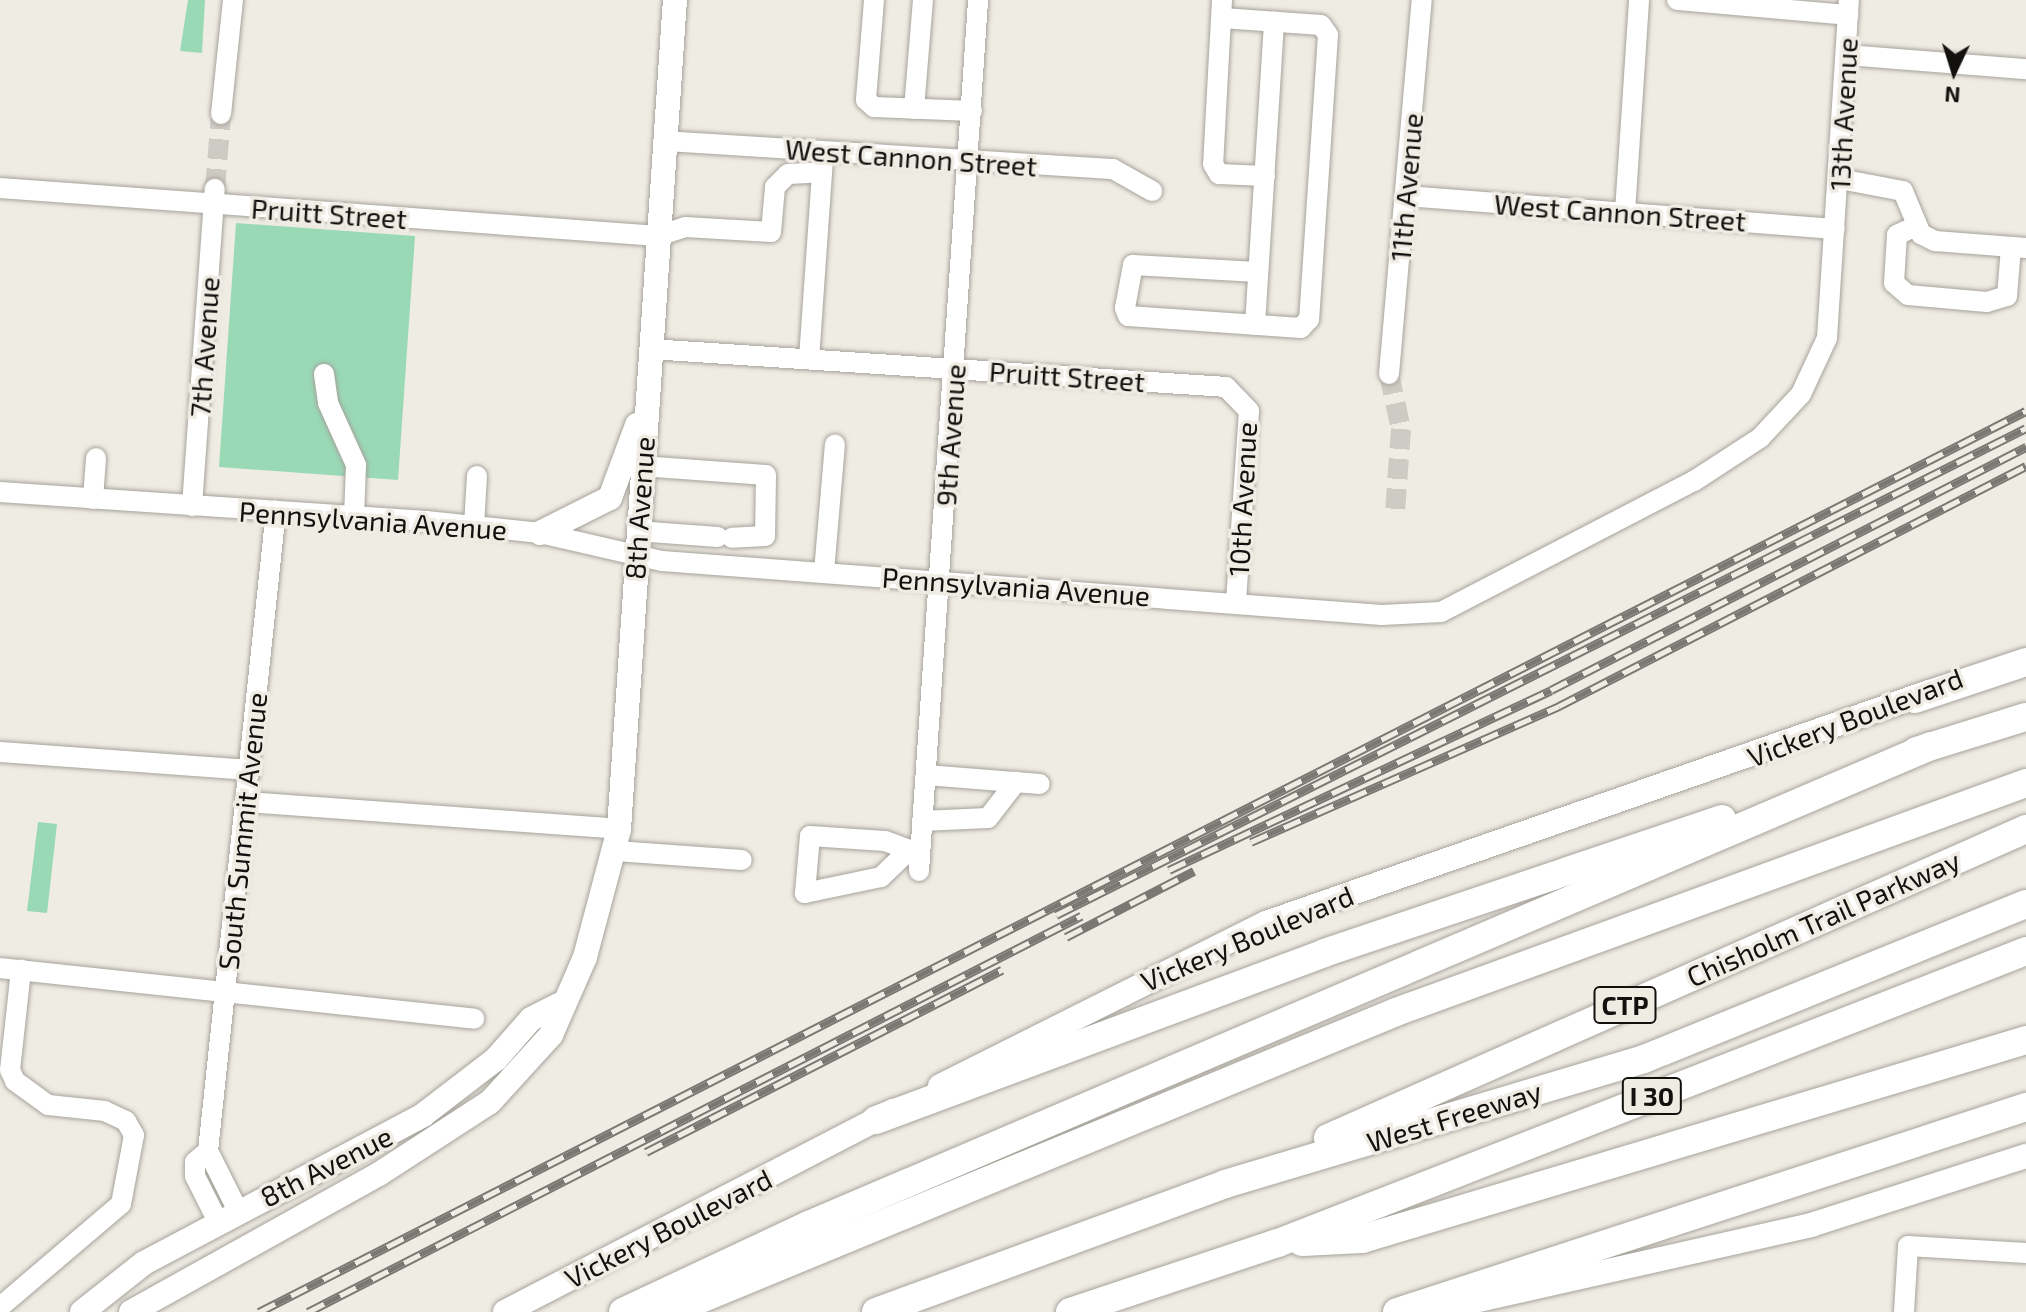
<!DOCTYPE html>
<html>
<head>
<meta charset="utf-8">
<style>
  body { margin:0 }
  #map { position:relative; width:2026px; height:1312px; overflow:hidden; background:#efece4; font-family:"Exo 2",sans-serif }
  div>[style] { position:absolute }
  .green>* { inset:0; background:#99d9b6 }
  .minor-tunnel>* { height:20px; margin-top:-10px; transform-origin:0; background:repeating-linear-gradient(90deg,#cecbc4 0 20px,transparent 0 30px) }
  .roads { filter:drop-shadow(0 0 2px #a6a39b) drop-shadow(0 0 2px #a6a39b) }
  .minor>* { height:20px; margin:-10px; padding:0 10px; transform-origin:10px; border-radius:10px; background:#fff }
  .major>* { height:24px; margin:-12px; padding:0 12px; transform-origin:12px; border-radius:12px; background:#fff }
  .highway>* { height:28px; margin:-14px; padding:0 14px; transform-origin:14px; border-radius:14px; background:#fff }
  .rail>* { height:9px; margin-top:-4.5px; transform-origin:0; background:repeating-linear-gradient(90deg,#efece4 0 18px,#7a7873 0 36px); box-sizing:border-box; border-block:2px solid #7a7873 }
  span { translate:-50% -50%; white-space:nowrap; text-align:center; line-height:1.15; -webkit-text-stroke:7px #efece4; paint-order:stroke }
  .shield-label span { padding:2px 6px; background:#efece4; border:2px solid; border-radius:6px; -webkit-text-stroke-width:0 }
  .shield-label { font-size:26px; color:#12110e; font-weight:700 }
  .street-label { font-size:28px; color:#12110e }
  .north { position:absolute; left:1914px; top:32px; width:80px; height:80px; -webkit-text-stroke:6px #efece4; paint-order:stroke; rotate:184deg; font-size:22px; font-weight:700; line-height:32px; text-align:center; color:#12110e }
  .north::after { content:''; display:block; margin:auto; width:28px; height:36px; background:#12110e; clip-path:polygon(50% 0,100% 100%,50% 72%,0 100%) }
</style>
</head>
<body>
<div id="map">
  <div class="green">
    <div style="clip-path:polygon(188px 0,205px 0,202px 53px,180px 51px)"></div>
    <div style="clip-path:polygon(236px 223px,415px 236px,398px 480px,219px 467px)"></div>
    <div style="clip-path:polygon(38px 822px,57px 824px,47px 913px,27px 911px)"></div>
  </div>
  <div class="minor-tunnel">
    <div style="left:215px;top:189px;width:75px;rotate:-85.4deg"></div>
    <div style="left:1389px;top:374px;width:56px;rotate:77.7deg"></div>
    <div style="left:1401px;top:429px;width:83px;rotate:94.1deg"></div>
  </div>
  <div class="roads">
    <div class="minor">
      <div style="left:874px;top:0;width:100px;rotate:94.6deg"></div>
      <div style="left:866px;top:100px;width:11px;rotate:41deg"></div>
      <div style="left:874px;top:107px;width:98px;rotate:2.3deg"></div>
      <div style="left:1222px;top:0;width:164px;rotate:93.1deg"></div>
      <div style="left:1213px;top:164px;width:12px;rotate:59deg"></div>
      <div style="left:1219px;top:174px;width:46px;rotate:2.5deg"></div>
      <div style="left:1677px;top:0;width:172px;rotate:5deg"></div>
      <div style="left:1222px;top:18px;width:99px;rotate:4deg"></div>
      <div style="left:1321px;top:25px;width:12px;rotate:55deg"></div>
      <div style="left:1328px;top:35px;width:285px;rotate:93.8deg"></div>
      <div style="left:1309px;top:319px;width:12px;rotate:132deg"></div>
      <div style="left:1301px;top:328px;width:173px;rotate:-176deg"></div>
      <div style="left:1128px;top:316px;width:9px;rotate:-111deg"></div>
      <div style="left:1125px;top:308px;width:44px;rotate:-79.5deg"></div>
      <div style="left:1133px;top:265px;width:124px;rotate:3.2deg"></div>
      <div style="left:1847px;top:55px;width:180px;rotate:4.5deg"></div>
      <div style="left:914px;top:109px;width:109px;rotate:-85.3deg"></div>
      <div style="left:221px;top:114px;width:115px;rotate:-84deg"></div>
      <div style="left:665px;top:141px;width:449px;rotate:3.6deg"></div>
      <div style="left:1113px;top:169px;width:45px;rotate:29.4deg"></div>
      <div style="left:1840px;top:179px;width:64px;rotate:10.8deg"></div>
      <div style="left:1903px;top:191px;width:47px;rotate:67.3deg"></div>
      <div style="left:1921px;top:234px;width:16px;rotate:27deg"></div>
      <div style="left:1935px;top:241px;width:91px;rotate:4.4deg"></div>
      <div style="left:0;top:188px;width:660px;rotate:4.17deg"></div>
      <div style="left:658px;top:236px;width:28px;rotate:-18deg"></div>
      <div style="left:685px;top:227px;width:86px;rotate:3.3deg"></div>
      <div style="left:771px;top:232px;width:45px;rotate:-84.9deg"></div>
      <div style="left:775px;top:187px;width:18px;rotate:-45deg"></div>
      <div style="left:788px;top:174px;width:34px;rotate:-3deg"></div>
      <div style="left:1406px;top:196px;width:430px;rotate:4.4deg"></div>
      <div style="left:1625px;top:212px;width:212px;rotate:-86.2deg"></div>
      <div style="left:1916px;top:226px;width:21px;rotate:155deg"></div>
      <div style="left:1897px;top:235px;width:48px;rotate:93.6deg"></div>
      <div style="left:1894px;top:283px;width:18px;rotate:41deg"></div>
      <div style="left:1908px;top:295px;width:79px;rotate:5.1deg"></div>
      <div style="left:1987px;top:302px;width:21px;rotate:-17deg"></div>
      <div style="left:2007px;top:296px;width:49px;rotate:-85.3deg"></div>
      <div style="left:1255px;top:325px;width:304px;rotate:-86.4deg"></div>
      <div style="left:650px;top:349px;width:577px;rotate:3.77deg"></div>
      <div style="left:1226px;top:387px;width:33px;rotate:46deg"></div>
      <div style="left:1249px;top:411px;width:191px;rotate:93.9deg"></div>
      <div style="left:809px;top:359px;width:200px;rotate:-86deg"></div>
      <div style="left:324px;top:374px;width:29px;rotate:82deg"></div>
      <div style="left:328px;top:403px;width:68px;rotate:65.7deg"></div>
      <div style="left:356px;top:465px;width:51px;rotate:92.2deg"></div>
      <div style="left:1389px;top:374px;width:375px;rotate:-85deg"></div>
      <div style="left:641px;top:466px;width:125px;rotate:4.1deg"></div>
      <div style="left:766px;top:475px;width:61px;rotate:90.9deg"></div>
      <div style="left:765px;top:536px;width:33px;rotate:177deg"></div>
      <div style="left:0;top:492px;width:427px;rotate:3.9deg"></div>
      <div style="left:426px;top:521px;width:115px;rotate:6deg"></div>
      <div style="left:540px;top:533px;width:125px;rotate:12.9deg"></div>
      <div style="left:662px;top:561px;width:722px;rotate:4.29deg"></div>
      <div style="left:1382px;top:615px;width:59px;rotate:-2.9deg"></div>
      <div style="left:1441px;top:612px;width:285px;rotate:-27.4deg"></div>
      <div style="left:1694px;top:481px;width:79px;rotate:-33.1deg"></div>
      <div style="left:1760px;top:438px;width:60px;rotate:-47deg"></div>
      <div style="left:1801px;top:394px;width:62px;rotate:-65.1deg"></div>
      <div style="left:1827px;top:338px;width:339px;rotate:-86.3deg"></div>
      <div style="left:93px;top:499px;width:41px;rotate:-85.8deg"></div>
      <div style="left:192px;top:506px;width:318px;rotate:-85.9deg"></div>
      <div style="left:474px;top:526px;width:50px;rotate:-86.6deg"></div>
      <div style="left:637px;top:531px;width:81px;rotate:4.2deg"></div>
      <div style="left:824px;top:572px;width:128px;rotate:-85.1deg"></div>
      <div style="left:0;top:752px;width:251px;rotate:4.1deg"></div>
      <div style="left:926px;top:775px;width:114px;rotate:4.5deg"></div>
      <div style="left:246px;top:802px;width:374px;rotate:4.1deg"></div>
      <div style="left:922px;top:821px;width:66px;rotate:-2.6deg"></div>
      <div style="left:988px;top:818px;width:46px;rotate:-52.1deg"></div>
      <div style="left:616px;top:851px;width:126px;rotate:4.1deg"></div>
      <div style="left:906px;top:853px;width:35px;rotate:136deg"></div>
      <div style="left:881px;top:877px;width:78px;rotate:168.1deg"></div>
      <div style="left:805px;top:893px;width:57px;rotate:-85deg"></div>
      <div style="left:810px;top:836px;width:75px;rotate:3.8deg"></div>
      <div style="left:885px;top:841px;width:37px;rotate:20deg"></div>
      <div style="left:919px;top:871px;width:873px;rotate:-86.12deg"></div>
      <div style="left:0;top:968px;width:477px;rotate:6.1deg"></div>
      <div style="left:208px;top:1151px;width:17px;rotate:140deg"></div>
      <div style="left:195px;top:1162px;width:14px;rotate:90deg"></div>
      <div style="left:195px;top:1176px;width:51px;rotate:63.4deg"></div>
      <div style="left:238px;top:1211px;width:67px;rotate:-116.6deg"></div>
      <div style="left:208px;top:1151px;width:644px;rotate:-83.94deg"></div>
      <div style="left:0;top:1307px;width:159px;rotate:-40.4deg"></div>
      <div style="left:121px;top:1204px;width:70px;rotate:-79.3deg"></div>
      <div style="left:134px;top:1135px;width:16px;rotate:-120deg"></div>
      <div style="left:126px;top:1121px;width:23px;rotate:-155deg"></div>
      <div style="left:105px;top:1111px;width:57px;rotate:-174deg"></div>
      <div style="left:48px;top:1105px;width:41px;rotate:-144deg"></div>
      <div style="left:15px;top:1081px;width:12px;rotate:-114deg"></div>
      <div style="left:10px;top:1070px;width:101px;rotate:-83.7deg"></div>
      <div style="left:1904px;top:1312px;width:66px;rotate:-86.5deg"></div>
      <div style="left:1908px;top:1246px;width:118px;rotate:3.4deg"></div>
    </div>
    <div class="major">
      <div style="left:540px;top:533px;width:78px;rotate:-26.6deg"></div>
      <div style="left:610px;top:498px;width:78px;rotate:-69.7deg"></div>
      <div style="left:940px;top:1086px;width:364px;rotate:-26.6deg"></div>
      <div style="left:1266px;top:923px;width:702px;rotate:-19.21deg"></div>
      <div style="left:1448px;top:1307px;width:372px;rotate:-12.7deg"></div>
      <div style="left:1811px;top:1225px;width:226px;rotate:-17.8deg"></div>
      <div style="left:82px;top:1312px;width:79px;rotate:-38.3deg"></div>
      <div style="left:144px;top:1263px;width:316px;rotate:-27.9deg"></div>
      <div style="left:423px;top:1115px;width:92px;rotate:-37.5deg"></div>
      <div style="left:496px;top:1059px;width:53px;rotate:-48.8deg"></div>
      <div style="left:531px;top:1019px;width:31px;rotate:-27deg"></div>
      <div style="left:131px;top:1312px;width:284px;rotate:-29.1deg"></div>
      <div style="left:379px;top:1174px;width:132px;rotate:-33deg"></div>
      <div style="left:490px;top:1102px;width:91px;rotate:-47.7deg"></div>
      <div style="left:551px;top:1035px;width:85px;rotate:-66.4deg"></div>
      <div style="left:585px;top:957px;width:132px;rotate:-75.1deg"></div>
      <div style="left:619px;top:829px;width:831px;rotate:-86.14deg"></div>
      <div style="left:505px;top:1312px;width:437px;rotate:-27.4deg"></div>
    </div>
    <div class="highway">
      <div style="left:1915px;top:699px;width:117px;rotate:-18.4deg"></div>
      <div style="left:1916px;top:751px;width:115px;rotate:-17.2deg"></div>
      <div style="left:876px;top:1120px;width:478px;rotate:-20.4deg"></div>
      <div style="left:1324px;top:953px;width:420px;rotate:-18.6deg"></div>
      <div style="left:1328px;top:1138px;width:763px;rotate:-23.88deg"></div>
      <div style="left:1302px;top:1242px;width:60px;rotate:-2.9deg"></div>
      <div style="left:1362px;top:1239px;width:693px;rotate:-16.68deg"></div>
      <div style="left:623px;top:1312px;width:205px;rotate:-25.1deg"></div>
      <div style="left:809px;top:1225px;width:1220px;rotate:-23.12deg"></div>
      <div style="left:669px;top:1312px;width:786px;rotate:-22.42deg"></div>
      <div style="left:1396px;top:1012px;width:670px;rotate:-19.98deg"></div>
      <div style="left:876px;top:1312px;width:372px;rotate:-20.1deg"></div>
      <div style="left:1225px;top:1184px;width:437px;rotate:-16.6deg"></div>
      <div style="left:1644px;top:1059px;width:412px;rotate:-22.1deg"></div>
      <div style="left:1070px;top:1312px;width:219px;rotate:-18.4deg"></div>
      <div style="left:1278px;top:1243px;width:803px;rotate:-21.32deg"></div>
      <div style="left:1397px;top:1312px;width:662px;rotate:-18.05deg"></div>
    </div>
  </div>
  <div class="rail">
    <div style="left:1251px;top:842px;width:337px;rotate:-23.8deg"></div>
    <div style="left:1559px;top:706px;width:525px;rotate:-27.2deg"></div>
    <div style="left:1169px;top:870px;width:422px;rotate:-25.2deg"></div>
    <div style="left:1551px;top:690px;width:534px;rotate:-27.09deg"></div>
    <div style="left:1056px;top:915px;width:1085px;rotate:-26.66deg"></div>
    <div style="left:1066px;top:937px;width:144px;rotate:-27.3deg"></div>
    <div style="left:646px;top:1152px;width:400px;rotate:-27.1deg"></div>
    <div style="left:259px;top:1312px;width:1983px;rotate:-27.02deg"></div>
    <div style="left:308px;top:1312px;width:869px;rotate:-27.13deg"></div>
  </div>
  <div class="shield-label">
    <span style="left:1625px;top:1005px">CTP</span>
    <span style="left:1652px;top:1096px">I 30</span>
  </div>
  <div class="street-label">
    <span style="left:1843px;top:114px;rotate:-87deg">13th Avenue</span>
    <span style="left:911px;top:157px;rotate:4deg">West Cannon Street</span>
    <span style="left:1406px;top:187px;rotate:-85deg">11th Avenue</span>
    <span style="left:1620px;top:212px;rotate:4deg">West Cannon Street</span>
    <span style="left:329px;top:213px;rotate:4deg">Pruitt Street</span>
    <span style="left:204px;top:347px;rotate:-86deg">7th Avenue</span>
    <span style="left:1067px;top:376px;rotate:4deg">Pruitt Street</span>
    <span style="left:950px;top:435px;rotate:-86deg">9th Avenue</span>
    <span style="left:1242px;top:499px;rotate:-87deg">10th Avenue</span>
    <span style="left:639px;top:508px;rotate:-86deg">8th Avenue</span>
    <span style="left:373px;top:520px;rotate:4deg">Pennsylvania Avenue</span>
    <span style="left:1016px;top:586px;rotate:4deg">Pennsylvania Avenue</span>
    <span style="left:1855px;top:717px;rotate:-21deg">Vickery Boulevard</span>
    <span style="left:242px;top:831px;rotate:-84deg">South Summit Avenue</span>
    <span style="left:1823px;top:918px;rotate:-24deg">Chisholm Trail Parkway</span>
    <span style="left:1247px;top:938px;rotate:-23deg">Vickery Boulevard</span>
    <span style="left:1454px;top:1116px;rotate:-17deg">West Freeway</span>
    <span style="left:326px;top:1166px;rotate:-27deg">8th Avenue</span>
    <span style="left:668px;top:1228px;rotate:-27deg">Vickery Boulevard</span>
  </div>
  <div class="north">N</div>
</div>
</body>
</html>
